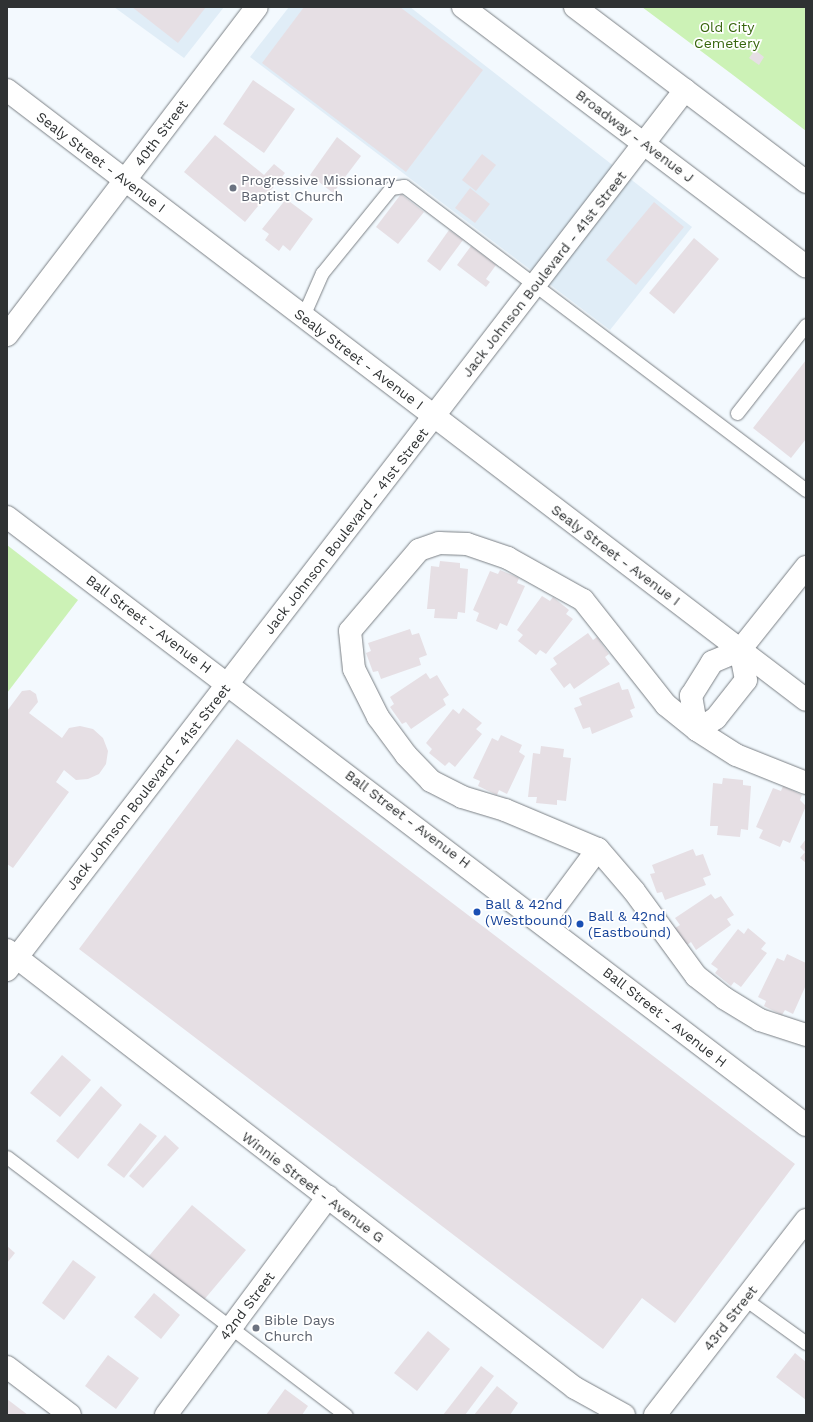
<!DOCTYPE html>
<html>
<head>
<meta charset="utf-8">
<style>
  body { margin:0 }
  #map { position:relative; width:813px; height:1422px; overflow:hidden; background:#f3f9fe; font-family:"Work Sans",sans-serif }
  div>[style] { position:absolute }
  .built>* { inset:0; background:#e0edf7 }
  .green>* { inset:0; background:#ccf2b6 }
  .building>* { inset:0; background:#e6dfe4 }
  .roads { filter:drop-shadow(0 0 1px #7b8085) drop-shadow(0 0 1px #7b8085) }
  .lane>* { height:13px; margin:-6.5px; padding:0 6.5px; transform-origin:6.5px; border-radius:6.5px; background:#fff }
  .street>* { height:22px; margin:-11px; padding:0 11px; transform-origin:11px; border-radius:11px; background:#fff }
  .secondary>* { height:22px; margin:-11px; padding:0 11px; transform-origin:11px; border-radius:11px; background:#fff }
  .primary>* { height:22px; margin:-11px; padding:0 11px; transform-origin:11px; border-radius:11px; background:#fff }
  .dots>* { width:11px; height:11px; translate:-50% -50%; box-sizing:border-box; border:2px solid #fff; border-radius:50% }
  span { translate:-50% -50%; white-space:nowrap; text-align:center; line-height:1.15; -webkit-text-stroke:3.5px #fff; paint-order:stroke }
  .park-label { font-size:14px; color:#37650d }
  .street-label { font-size:14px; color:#2f3233 }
  .worship-label { font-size:14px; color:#5b616d }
  .left { translate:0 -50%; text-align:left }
  .transit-label { font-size:14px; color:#164399 }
  .frame { position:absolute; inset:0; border:8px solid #2f3233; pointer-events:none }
</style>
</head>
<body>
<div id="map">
  <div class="built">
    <div style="clip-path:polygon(114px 7px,224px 7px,184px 58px)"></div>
    <div style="clip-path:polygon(289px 7px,410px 7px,692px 227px,610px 330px,250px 57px)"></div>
  </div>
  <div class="green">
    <div style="clip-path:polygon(642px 7px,806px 7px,806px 131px,733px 75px)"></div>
    <div style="clip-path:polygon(7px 545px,78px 600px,7px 693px)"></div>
  </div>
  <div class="building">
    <div style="clip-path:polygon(132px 7px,206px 7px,178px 43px)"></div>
    <div style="clip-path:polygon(304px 7px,400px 7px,483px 70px,406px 172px,262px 63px)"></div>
    <div style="clip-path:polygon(755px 50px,764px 57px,759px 65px,749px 58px)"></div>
    <div style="clip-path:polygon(253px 80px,295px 109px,264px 153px,223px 124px)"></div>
    <div style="clip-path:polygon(215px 135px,264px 175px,274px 164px,285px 173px,245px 222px,184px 172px)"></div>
    <div style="clip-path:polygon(337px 137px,361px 156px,333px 193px,310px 175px)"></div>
    <div style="clip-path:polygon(482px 154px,496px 165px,476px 191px,462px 180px)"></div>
    <div style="clip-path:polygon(470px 188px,490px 204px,475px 223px,455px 208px)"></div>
    <div style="clip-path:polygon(401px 194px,424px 212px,398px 244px,376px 227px)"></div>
    <div style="clip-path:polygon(286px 199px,313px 219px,290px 251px,283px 245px,279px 251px,265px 240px,269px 234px,262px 229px)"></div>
    <div style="clip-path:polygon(654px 202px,684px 227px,636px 285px,606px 260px)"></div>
    <div style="clip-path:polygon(449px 230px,463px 240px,440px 271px,427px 261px)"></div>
    <div style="clip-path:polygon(694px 238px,719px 259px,674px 314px,649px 293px)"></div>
    <div style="clip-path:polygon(471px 246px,496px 265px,486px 279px,490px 282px,486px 287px,457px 265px)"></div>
    <div style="clip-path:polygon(806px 360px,806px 439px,791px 458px,753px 428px)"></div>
    <div style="clip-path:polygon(440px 561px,460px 563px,460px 568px,468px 569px,465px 613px,458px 612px,457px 619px,434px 618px,435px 609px,427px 609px,431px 566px,439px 567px)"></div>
    <div style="clip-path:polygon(500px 570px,519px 578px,517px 583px,525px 586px,507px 626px,500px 623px,497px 630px,476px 621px,479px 613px,473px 610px,490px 571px,498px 574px)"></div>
    <div style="clip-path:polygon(542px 596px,550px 601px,553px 597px,569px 610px,566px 614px,573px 619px,546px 654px,540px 650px,536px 655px,518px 641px,523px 635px,517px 630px)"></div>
    <div style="clip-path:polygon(410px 629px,412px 635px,419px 633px,427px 655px,419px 658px,421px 665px,381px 679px,378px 671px,373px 672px,366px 653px,371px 651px,368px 643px)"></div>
    <div style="clip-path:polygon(588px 633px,593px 640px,597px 637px,609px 654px,605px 657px,610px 664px,574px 689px,570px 683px,564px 688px,550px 669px,557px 664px,553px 658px)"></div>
    <div style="clip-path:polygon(426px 673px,430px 679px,437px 675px,449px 695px,443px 699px,446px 705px,411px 729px,406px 722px,402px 724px,390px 707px,394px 704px,390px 697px)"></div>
    <div style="clip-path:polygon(619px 682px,622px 690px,628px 689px,635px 708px,630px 710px,633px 717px,592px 734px,590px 727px,583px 729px,574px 708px,582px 705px,579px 698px)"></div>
    <div style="clip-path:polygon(30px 690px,36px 694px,38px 702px,29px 713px,62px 738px,69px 728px,80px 726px,93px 729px,103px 738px,108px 751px,106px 764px,99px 774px,88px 779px,76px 780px,64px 770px,56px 782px,69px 792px,13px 868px,7px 864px,7px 711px,22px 691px)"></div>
    <div style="clip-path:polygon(463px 708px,482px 723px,476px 729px,482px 734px,455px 767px,449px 762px,445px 766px,429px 753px,432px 749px,426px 743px,453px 709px,459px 714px)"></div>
    <div style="clip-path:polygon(501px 735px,522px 745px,519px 752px,525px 756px,507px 794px,499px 790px,497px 795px,478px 786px,480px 781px,473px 778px,492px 738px,498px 741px)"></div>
    <div style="clip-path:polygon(237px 739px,795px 1164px,675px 1323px,642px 1298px,603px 1349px,79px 949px)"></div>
    <div style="clip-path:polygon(541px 746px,564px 749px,563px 757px,571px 758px,566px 801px,557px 800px,557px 805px,536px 803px,537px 797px,528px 797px,533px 753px,540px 754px)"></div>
    <div style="clip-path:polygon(723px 778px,743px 780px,743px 785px,751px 786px,748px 830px,741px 829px,740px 837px,717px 835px,718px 826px,710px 826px,713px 783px,722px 784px)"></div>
    <div style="clip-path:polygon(783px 786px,802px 795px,800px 800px,806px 806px,790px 843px,783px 840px,780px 847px,759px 838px,763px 830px,756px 827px,773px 788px,781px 791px)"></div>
    <div style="clip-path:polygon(806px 839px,806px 863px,800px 858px,805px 852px,800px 847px)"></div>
    <div style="clip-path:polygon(693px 849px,696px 856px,703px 854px,711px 875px,703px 878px,706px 885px,665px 900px,662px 892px,657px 893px,650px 874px,655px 873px,652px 865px)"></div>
    <div style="clip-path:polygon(711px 894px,715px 899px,721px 896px,734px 915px,727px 919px,731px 925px,696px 950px,691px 942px,687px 945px,675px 928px,680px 925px,675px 918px)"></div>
    <div style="clip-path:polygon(748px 928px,766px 943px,761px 949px,767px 953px,741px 987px,734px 982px,731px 986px,715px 973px,718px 969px,711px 964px,738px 929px,744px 934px)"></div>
    <div style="clip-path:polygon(787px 954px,806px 963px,806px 985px,793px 1014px,785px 1010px,782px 1015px,764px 1006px,766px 1001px,758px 997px,777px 958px,784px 961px)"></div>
    <div style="clip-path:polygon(62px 1055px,91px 1080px,60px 1117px,30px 1093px)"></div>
    <div style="clip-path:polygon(101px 1086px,122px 1105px,78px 1159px,56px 1141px)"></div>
    <div style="clip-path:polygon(140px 1123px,157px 1136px,124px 1178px,107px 1165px)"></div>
    <div style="clip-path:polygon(165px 1135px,179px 1148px,143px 1188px,129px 1176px)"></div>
    <div style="clip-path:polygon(192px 1205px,246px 1250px,203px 1301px,149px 1256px)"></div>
    <div style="clip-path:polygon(7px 1246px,15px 1253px,7px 1263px)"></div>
    <div style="clip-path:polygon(73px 1260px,96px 1277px,64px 1320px,42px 1303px)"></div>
    <div style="clip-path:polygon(154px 1293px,180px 1315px,161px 1339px,134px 1317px)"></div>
    <div style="clip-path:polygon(428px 1331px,450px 1349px,417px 1391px,394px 1373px)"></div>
    <div style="clip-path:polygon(795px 1353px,806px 1362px,806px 1400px,776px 1377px)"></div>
    <div style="clip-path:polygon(108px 1355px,139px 1378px,116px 1409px,85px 1386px)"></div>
    <div style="clip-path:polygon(481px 1366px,494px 1376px,465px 1415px,443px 1415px)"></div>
    <div style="clip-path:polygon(497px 1386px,518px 1403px,510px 1415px,474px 1415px)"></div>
    <div style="clip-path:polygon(285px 1389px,308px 1406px,302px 1415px,266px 1415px)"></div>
    <div style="clip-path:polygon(7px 1399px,28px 1415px,7px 1415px)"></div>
  </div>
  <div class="roads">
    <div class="lane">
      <div style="left:303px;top:316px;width:47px;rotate:-66.2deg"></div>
      <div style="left:322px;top:273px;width:109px;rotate:-50.9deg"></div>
      <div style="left:391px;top:188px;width:13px;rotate:-9deg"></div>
      <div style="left:404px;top:186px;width:504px;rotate:37.1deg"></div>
      <div style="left:737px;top:413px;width:112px;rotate:-51.9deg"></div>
      <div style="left:7px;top:1157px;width:426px;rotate:37.3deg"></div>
      <div style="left:745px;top:1299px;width:75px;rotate:35.8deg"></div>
    </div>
    <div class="street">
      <div style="left:7px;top:90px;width:1005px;rotate:37.36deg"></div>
      <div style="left:7px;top:335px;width:412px;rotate:-52.7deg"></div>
      <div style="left:697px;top:730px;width:35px;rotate:-100deg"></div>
      <div style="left:691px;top:696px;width:40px;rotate:-58deg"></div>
      <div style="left:712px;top:662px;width:30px;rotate:-23deg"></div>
      <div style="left:740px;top:650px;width:106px;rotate:-51.5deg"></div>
      <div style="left:697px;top:730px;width:22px;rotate:-32deg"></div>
      <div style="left:716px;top:718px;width:48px;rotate:-51.7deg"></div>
      <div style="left:746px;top:680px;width:31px;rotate:-101deg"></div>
      <div style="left:806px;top:783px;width:75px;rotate:-158.2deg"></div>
      <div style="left:736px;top:755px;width:46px;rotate:-147.3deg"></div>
      <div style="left:697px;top:730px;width:40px;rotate:-141deg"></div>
      <div style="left:666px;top:705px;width:134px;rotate:-128.3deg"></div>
      <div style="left:583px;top:600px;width:86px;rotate:-150.8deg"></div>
      <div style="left:508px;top:558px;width:43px;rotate:-161.1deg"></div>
      <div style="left:467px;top:544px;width:28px;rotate:-178deg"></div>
      <div style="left:439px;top:543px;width:21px;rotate:161deg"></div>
      <div style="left:419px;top:550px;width:106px;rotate:130.4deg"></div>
      <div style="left:350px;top:631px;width:38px;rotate:84deg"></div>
      <div style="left:354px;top:669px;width:54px;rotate:63.4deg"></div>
      <div style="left:378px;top:717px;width:47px;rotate:53.6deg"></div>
      <div style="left:406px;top:755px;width:36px;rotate:46deg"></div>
      <div style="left:431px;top:781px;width:35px;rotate:27deg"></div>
      <div style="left:462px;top:797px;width:45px;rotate:16.8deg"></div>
      <div style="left:505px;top:810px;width:101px;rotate:22.8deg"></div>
      <div style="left:598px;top:849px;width:55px;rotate:49.4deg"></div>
      <div style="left:634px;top:891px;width:105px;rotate:53.9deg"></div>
      <div style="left:696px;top:976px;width:36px;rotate:38deg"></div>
      <div style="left:724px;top:998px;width:42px;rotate:31.4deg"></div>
      <div style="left:760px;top:1020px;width:48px;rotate:18.1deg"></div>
      <div style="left:543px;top:923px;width:92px;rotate:-53.4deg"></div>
      <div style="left:7px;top:950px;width:717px;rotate:37.64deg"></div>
      <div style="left:575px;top:1388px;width:56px;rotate:28.9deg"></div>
      <div style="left:7px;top:970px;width:1111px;rotate:-52.39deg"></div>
      <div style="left:166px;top:1415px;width:272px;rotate:-53.4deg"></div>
    </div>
    <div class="secondary">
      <div style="left:7px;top:517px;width:1004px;rotate:37.27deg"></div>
      <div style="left:7px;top:1367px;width:79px;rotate:37.3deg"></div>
      <div style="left:655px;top:1415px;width:247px;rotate:-52.2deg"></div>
    </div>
    <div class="primary">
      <div style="left:463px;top:7px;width:430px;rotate:37.1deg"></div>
      <div style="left:575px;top:7px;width:290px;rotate:37.1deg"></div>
    </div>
  </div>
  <div class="dots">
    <div style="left:233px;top:188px;background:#6b7280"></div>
    <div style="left:477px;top:912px;background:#1a4fb4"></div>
    <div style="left:580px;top:924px;background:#1a4fb4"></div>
    <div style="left:256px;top:1328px;background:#6b7280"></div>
  </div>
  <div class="park-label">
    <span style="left:727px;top:35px">Old City<br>Cemetery</span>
  </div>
  <div class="street-label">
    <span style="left:161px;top:133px;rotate:-53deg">40th Street</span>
    <span style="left:635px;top:136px;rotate:37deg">Broadway - Avenue J</span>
    <span style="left:101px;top:162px;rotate:37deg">Sealy Street - Avenue I</span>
    <span style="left:544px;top:274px;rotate:-52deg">Jack Johnson Boulevard - 41st Street</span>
    <span style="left:359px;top:359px;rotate:37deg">Sealy Street - Avenue I</span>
    <span style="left:346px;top:531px;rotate:-52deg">Jack Johnson Boulevard - 41st Street</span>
    <span style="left:616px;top:555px;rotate:37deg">Sealy Street - Avenue I</span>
    <span style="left:149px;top:624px;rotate:37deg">Ball Street - Avenue H</span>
    <span style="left:148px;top:787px;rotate:-52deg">Jack Johnson Boulevard - 41st Street</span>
    <span style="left:408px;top:819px;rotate:37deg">Ball Street - Avenue H</span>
    <span style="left:665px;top:1017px;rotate:38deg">Ball Street - Avenue H</span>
    <span style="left:313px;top:1187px;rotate:37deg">Winnie Street - Avenue G</span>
    <span style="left:247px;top:1306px;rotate:-53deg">42nd Street</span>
    <span style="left:730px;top:1318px;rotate:-52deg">43rd Street</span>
  </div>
  <div class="worship-label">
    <span class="left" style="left:241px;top:188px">Progressive Missionary<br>Baptist Church</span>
    <span class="left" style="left:264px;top:1328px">Bible Days<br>Church</span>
  </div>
  <div class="transit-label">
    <span class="left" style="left:485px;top:912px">Ball &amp; 42nd<br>(Westbound)</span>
    <span class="left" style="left:588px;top:924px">Ball &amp; 42nd<br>(Eastbound)</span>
  </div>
  <div class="frame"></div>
</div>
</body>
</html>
